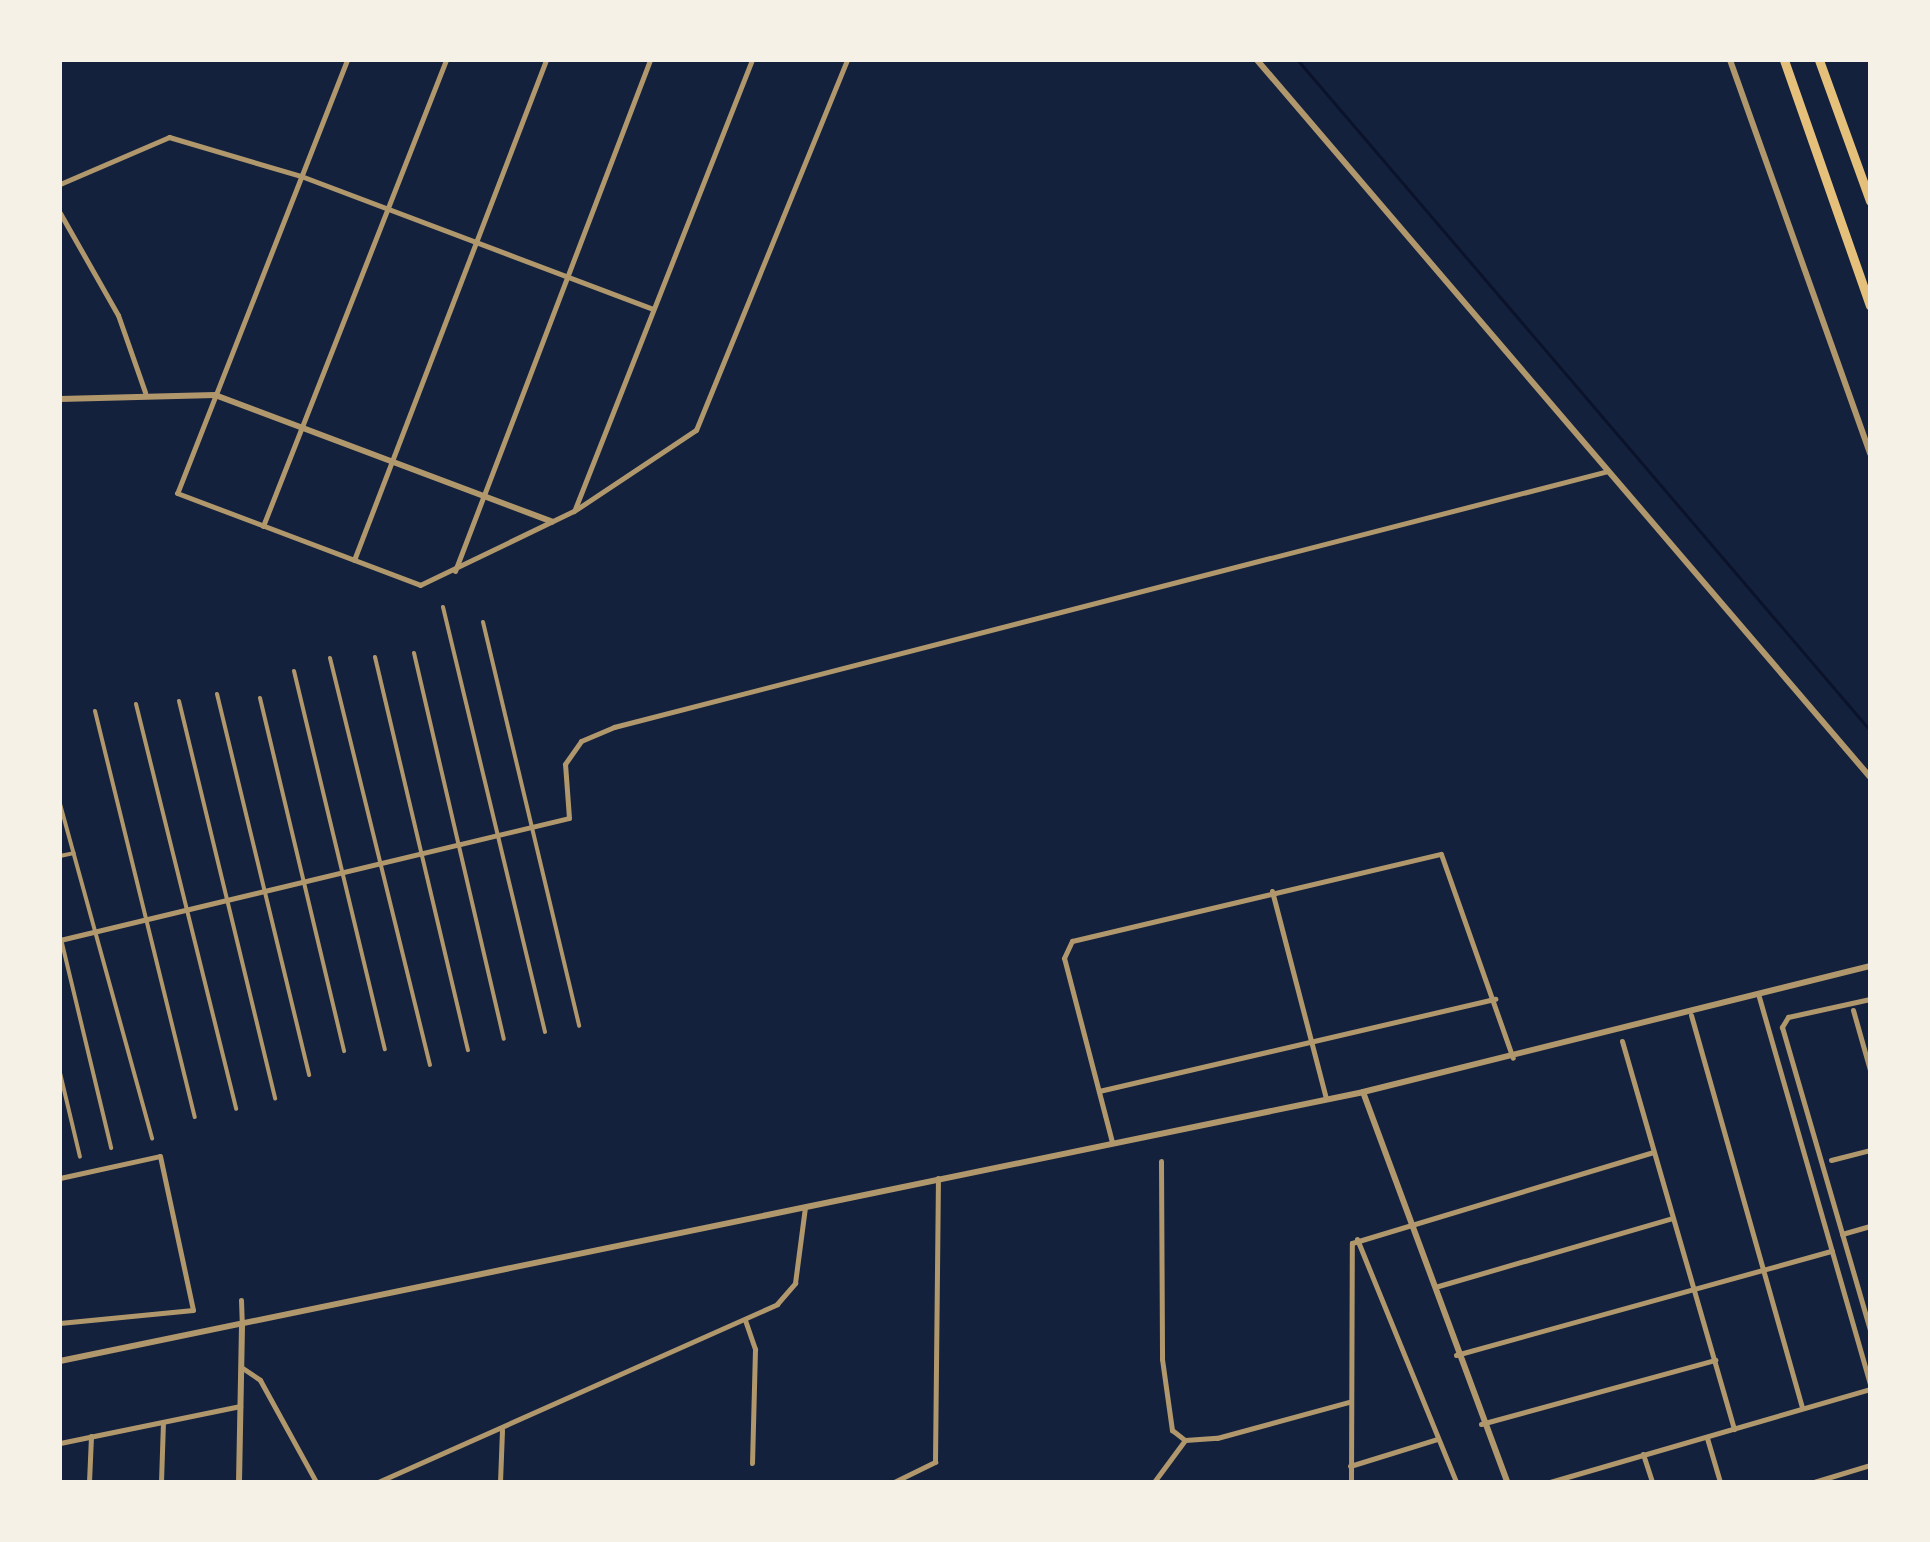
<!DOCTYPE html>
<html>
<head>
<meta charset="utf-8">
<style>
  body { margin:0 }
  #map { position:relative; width:1930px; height:1542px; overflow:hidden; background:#14213d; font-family:"Roboto Condensed",sans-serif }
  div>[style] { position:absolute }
  .stream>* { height:2.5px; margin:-1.25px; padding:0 1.25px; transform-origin:1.25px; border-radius:1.25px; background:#0b132b }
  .pedestrian>* { height:4px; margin:-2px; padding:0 2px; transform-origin:2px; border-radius:2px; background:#b1986c }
  .minor>* { height:5px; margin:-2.5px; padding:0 2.5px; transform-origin:2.5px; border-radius:2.5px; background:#b1986c }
  .tertiary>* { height:6px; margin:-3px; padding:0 3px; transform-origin:3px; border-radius:3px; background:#b1986c }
  .motorway>* { height:9px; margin:-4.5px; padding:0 4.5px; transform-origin:4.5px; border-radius:4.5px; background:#e5c07b }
  span { translate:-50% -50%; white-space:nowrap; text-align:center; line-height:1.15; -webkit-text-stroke:10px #f6f1e7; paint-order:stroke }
  .frame { position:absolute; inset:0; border:62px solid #f6f1e7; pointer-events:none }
</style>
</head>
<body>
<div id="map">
  <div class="stream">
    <div style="left:1298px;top:60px;width:881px;rotate:49.51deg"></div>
  </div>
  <div class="pedestrian">
    <div style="left:443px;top:607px;width:437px;rotate:76.5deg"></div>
    <div style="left:483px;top:622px;width:415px;rotate:76.6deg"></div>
    <div style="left:414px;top:653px;width:396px;rotate:76.9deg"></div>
    <div style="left:375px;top:657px;width:404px;rotate:76.7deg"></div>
    <div style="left:330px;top:658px;width:419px;rotate:76.2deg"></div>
    <div style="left:294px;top:671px;width:389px;rotate:76.5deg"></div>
    <div style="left:217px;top:694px;width:392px;rotate:76.4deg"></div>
    <div style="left:260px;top:698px;width:363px;rotate:76.6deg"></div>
    <div style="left:179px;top:701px;width:409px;rotate:76.4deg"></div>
    <div style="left:136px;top:704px;width:417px;rotate:76.1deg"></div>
    <div style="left:95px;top:711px;width:418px;rotate:76.2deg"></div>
    <div style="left:60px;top:804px;width:347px;rotate:74.6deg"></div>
    <div style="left:60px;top:856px;width:14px;rotate:-12deg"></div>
    <div style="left:61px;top:939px;width:215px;rotate:76.5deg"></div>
    <div style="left:60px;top:1073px;width:86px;rotate:76.6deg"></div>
  </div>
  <div class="minor">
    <div style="left:347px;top:60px;width:465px;rotate:111.4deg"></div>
    <div style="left:177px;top:493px;width:260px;rotate:20.7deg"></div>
    <div style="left:420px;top:585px;width:171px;rotate:-25.7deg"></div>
    <div style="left:574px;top:511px;width:146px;rotate:-33.6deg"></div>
    <div style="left:696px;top:430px;width:400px;rotate:-67.8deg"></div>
    <div style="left:60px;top:184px;width:119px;rotate:-23.3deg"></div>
    <div style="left:169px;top:137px;width:138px;rotate:16.5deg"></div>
    <div style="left:301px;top:176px;width:376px;rotate:20.7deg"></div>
    <div style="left:60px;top:213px;width:117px;rotate:60.4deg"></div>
    <div style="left:118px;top:315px;width:82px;rotate:70.7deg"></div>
    <div style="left:575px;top:509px;width:483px;rotate:-68.5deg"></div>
    <div style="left:263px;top:526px;width:501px;rotate:-68.56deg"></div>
    <div style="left:354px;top:560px;width:536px;rotate:-68.99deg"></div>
    <div style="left:455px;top:571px;width:547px;rotate:-69.11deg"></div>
    <div style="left:1272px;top:891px;width:215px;rotate:75.4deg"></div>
    <div style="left:60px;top:940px;width:523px;rotate:-13.48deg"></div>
    <div style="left:569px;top:818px;width:54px;rotate:-94.2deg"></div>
    <div style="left:565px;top:764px;width:28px;rotate:-55deg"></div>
    <div style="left:581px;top:741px;width:36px;rotate:-23deg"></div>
    <div style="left:614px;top:727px;width:1026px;rotate:-14.44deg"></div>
    <div style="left:1759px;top:997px;width:402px;rotate:74deg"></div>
    <div style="left:1870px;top:999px;width:84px;rotate:167.6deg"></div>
    <div style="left:1788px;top:1017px;width:12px;rotate:121deg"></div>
    <div style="left:1782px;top:1027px;width:315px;rotate:73.8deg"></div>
    <div style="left:1853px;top:1010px;width:62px;rotate:74.2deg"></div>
    <div style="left:1691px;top:1015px;width:408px;rotate:74.2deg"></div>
    <div style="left:1622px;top:1041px;width:404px;rotate:73.9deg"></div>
    <div style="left:1099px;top:1091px;width:407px;rotate:-13.1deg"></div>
    <div style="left:1112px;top:1142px;width:190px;rotate:-104.6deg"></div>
    <div style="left:1064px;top:958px;width:19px;rotate:-65deg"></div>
    <div style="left:1072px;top:941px;width:379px;rotate:-13.3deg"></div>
    <div style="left:1441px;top:854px;width:216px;rotate:70.6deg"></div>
    <div style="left:1831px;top:1160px;width:40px;rotate:-14.4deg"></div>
    <div style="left:1161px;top:1161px;width:198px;rotate:89.7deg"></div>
    <div style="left:1162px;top:1359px;width:72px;rotate:82deg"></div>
    <div style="left:1172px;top:1430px;width:16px;rotate:38deg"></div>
    <div style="left:1185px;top:1440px;width:32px;rotate:-4deg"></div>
    <div style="left:1217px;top:1438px;width:137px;rotate:-15.3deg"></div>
    <div style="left:60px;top:1178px;width:102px;rotate:-12.4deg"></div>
    <div style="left:160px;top:1156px;width:157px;rotate:77.9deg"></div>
    <div style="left:193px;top:1310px;width:134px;rotate:174.4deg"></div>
    <div style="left:1842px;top:1234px;width:29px;rotate:-16deg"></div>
    <div style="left:1357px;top:1239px;width:262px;rotate:67.8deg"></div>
    <div style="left:1435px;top:1287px;width:247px;rotate:-16.2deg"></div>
    <div style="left:241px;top:1300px;width:24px;rotate:88deg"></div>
    <div style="left:745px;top:1320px;width:31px;rotate:71deg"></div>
    <div style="left:755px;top:1349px;width:114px;rotate:91.5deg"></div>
    <div style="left:1456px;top:1355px;width:390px;rotate:-15.5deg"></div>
    <div style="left:241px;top:1367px;width:23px;rotate:34deg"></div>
    <div style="left:260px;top:1380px;width:116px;rotate:61.2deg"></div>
    <div style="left:1481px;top:1424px;width:243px;rotate:-15.3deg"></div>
    <div style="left:1707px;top:1438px;width:46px;rotate:73.5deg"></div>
    <div style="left:60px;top:1443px;width:184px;rotate:-11.6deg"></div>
    <div style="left:1643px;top:1454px;width:29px;rotate:72deg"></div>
    <div style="left:1350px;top:1466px;width:91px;rotate:-17.2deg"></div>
    <div style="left:89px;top:1482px;width:46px;rotate:-87.5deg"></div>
    <div style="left:161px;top:1482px;width:60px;rotate:-88.1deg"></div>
    <div style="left:378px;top:1482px;width:437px;rotate:-24deg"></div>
    <div style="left:777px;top:1304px;width:28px;rotate:-49deg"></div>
    <div style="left:795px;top:1283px;width:77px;rotate:-82.5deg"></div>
    <div style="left:500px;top:1482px;width:52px;rotate:-87.8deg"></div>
    <div style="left:894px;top:1482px;width:46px;rotate:-26deg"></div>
    <div style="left:935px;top:1462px;width:284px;rotate:-89.4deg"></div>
    <div style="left:1154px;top:1482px;width:52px;rotate:-53.6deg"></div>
    <div style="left:1351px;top:1482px;width:239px;rotate:-89.8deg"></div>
    <div style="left:1352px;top:1243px;width:314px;rotate:-16.8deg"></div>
    <div style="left:1550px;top:1482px;width:333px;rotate:-16.2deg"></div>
    <div style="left:1814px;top:1482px;width:59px;rotate:-16.9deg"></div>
  </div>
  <div class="tertiary">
    <div style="left:1257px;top:60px;width:943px;rotate:49.47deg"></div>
    <div style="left:1730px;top:60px;width:418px;rotate:70.4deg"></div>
    <div style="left:60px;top:399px;width:155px;rotate:-1.5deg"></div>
    <div style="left:215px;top:395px;width:360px;rotate:20.6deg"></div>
    <div style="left:1363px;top:1092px;width:416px;rotate:69.7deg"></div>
    <div style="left:60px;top:1361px;width:1330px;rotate:-11.66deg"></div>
    <div style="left:1363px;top:1092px;width:522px;rotate:-13.96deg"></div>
    <div style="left:239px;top:1482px;width:158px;rotate:-88.9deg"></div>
  </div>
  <div class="motorway">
    <div style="left:1784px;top:60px;width:260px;rotate:70.7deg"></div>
    <div style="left:1819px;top:60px;width:150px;rotate:70.1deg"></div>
  </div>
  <div class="frame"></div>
</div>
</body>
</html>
